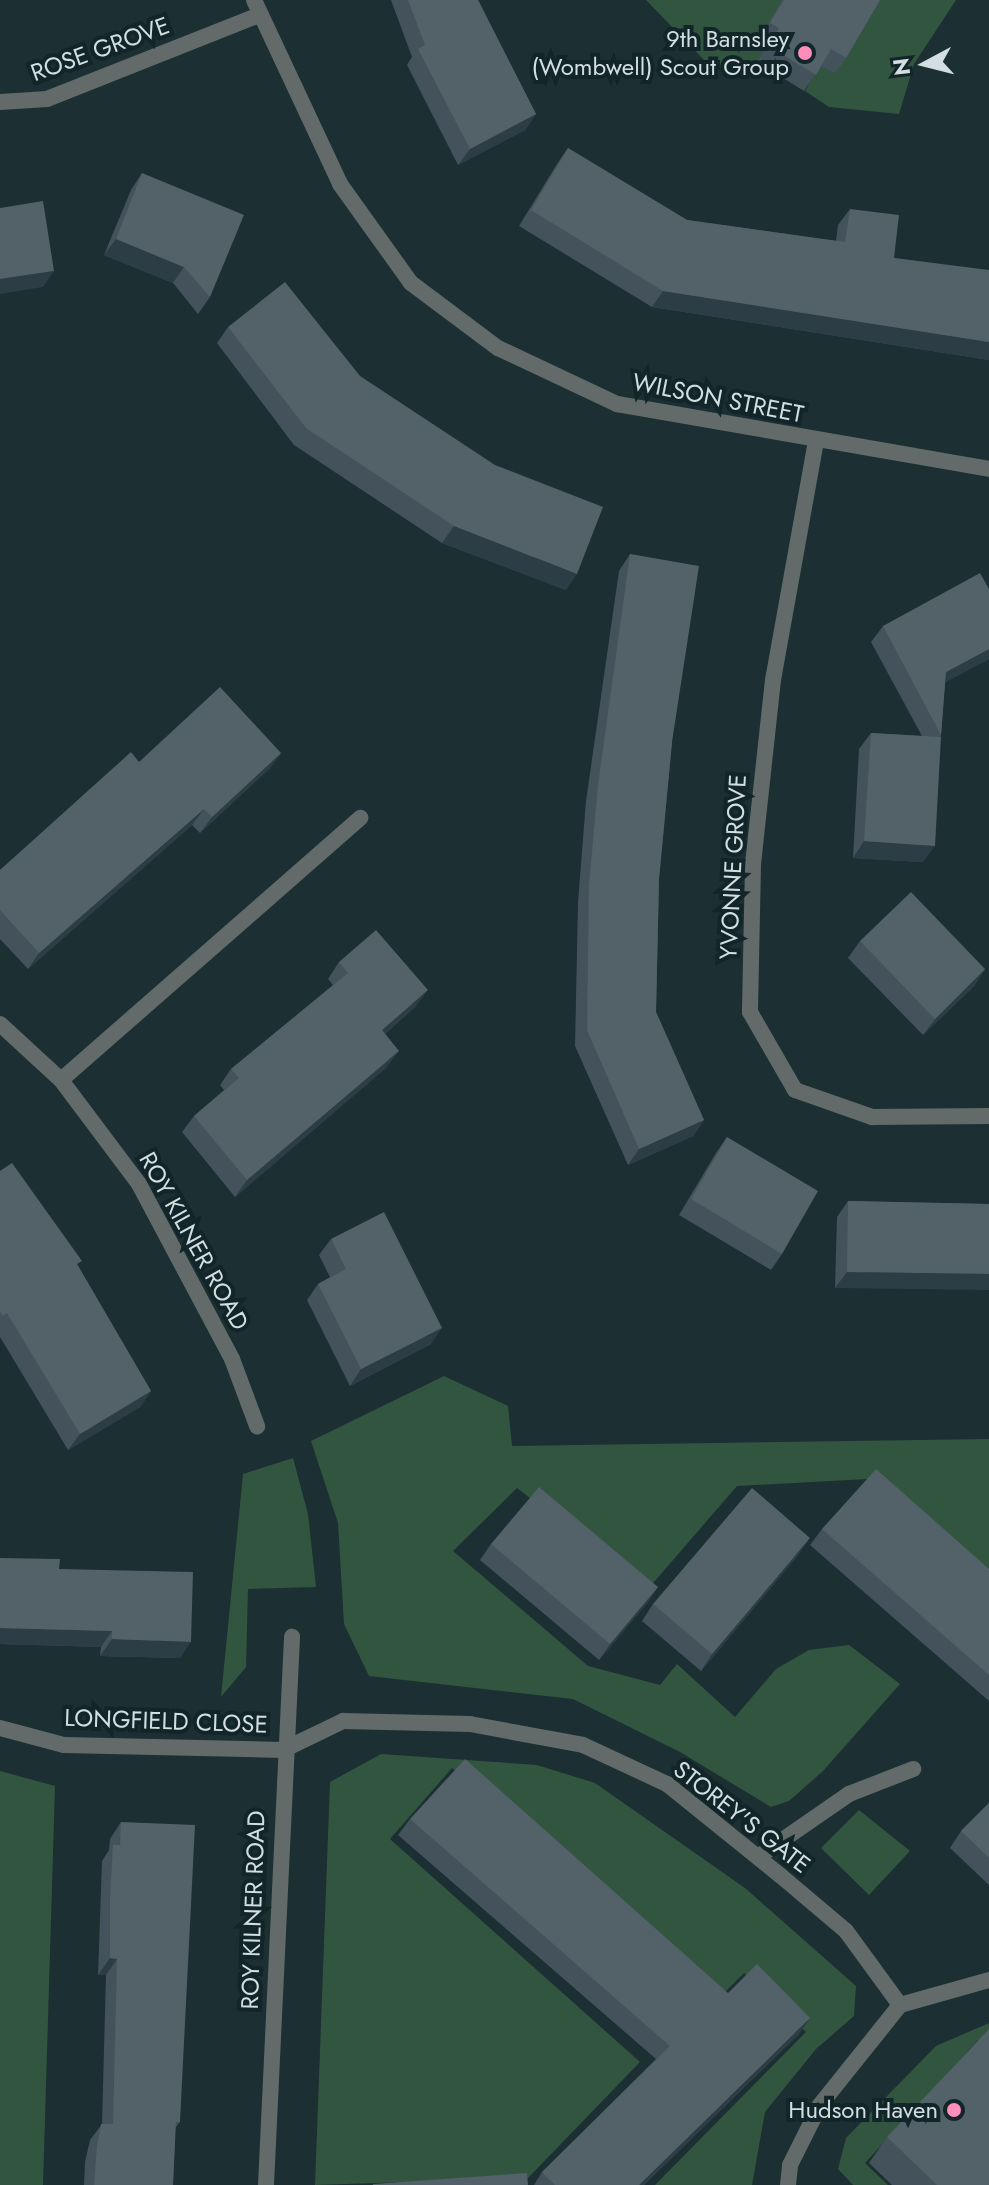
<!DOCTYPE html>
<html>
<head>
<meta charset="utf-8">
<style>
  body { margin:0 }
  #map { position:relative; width:989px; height:2185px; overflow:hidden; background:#1c2f33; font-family:Jost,sans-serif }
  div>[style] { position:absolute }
  .green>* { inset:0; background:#325540 }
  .lane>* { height:16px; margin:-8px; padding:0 8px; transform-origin:8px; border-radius:8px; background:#626b6a }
  .street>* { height:16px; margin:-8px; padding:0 8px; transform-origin:8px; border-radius:8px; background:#626b6a }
  .wall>* { inset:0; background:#44525b }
  .shaded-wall>* { inset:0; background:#2d3d45 }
  .building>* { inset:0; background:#536169 }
  .dots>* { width:22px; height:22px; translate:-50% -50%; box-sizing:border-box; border:4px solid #122529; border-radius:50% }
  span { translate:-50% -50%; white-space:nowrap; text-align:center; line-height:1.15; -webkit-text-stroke:8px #122529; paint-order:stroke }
  .poi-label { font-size:24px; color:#d2dee1 }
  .right { translate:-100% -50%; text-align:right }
  .street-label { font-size:24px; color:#d2dee1 }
  .north { position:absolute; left:885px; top:24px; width:80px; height:80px; -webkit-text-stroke:6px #122529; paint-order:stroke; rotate:263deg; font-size:22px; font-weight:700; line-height:32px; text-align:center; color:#d2dee1 }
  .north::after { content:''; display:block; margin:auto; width:28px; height:36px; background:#d2dee1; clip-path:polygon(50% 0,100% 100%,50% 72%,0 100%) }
</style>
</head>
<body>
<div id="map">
  <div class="green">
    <div style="clip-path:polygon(646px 0,782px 0,768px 44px,749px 79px,706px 62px)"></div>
    <div style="clip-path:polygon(878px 0,956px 0,914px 64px,899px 114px,829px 107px,805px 91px,820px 65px,835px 74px)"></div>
    <div style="clip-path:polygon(444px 1376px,508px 1406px,512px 1446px,989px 1439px,989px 1581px,867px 1479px,737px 1486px,648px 1589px,517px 1488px,453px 1551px,588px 1666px,660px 1685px,677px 1664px,735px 1717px,776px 1669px,809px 1650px,849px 1645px,900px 1684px,823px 1771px,789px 1801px,771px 1807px,680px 1752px,573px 1699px,369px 1676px,344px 1624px,338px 1523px,311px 1441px)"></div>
    <div style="clip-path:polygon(293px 1458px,308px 1514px,316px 1587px,248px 1589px,246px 1667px,221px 1697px,243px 1474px)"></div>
    <div style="clip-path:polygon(381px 1754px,537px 1765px,595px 1783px,745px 1888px,856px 1986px,854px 2016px,816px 2049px,765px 2112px,752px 2185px,655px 2185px,806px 2032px,744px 1973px,718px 1999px,452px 1768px,390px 1839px,640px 2062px,528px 2178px,315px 2185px,330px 1782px)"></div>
    <div style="clip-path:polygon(0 1771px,55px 1786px,43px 2185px,0 2185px)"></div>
    <div style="clip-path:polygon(859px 1810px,910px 1851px,869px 1895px,821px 1848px)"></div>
    <div style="clip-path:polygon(989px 2023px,989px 2050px,978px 2040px,865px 2163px,888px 2185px,853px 2185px,838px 2169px,846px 2138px,936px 2046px)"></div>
  </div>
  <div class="lane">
    <div style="left:61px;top:1080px;width:398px;rotate:-41.2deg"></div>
    <div style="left:758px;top:1857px;width:111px;rotate:-34.7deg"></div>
    <div style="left:849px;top:1794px;width:69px;rotate:-21.3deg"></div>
  </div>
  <div class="street">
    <div style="left:254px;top:0;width:203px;rotate:64.9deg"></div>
    <div style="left:340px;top:184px;width:122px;rotate:54.4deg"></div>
    <div style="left:411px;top:283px;width:109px;rotate:36.8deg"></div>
    <div style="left:498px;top:348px;width:132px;rotate:25.2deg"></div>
    <div style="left:617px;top:404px;width:378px;rotate:9.9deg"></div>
    <div style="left:0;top:102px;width:47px;rotate:-3.7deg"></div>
    <div style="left:47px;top:99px;width:228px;rotate:-21.6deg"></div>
    <div style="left:816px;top:441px;width:243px;rotate:100.2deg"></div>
    <div style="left:773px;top:680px;width:186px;rotate:96.2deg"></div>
    <div style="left:753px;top:865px;width:147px;rotate:91.2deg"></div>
    <div style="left:750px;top:1012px;width:90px;rotate:60deg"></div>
    <div style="left:795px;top:1090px;width:82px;rotate:19.3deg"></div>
    <div style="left:872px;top:1117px;width:117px;rotate:-0.5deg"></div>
    <div style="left:0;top:1024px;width:83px;rotate:42.6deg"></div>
    <div style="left:61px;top:1080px;width:130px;rotate:53.1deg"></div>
    <div style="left:139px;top:1184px;width:198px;rotate:62deg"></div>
    <div style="left:232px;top:1359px;width:72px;rotate:69.5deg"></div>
    <div style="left:0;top:1728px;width:66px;rotate:14.9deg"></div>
    <div style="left:64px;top:1745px;width:219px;rotate:1.3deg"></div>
    <div style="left:283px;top:1750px;width:67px;rotate:-25.8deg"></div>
    <div style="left:343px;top:1721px;width:127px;rotate:1.4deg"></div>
    <div style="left:470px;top:1724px;width:115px;rotate:10.5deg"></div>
    <div style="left:583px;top:1745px;width:93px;rotate:24.9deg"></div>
    <div style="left:667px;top:1784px;width:146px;rotate:38.9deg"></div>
    <div style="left:781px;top:1876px;width:85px;rotate:40.2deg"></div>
    <div style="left:846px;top:1931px;width:92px;rotate:53.9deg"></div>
    <div style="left:900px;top:2005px;width:92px;rotate:-15.7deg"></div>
    <div style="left:266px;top:2185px;width:549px;rotate:-87.28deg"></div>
    <div style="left:788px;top:2185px;width:20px;rotate:-84deg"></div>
    <div style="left:790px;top:2165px;width:67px;rotate:-63.4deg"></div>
    <div style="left:820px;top:2105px;width:128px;rotate:-51.3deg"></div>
  </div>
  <div class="wall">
    <div style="clip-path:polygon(391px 0,478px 0,536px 114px,525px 130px,458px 165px,407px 65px,412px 57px)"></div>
    <div style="clip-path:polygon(782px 0,880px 0,846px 58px,835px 74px,821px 66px,804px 91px,757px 62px,768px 44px,759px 39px)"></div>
    <div style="clip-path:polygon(568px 148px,687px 220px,836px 241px,838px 225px,850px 209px,894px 258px,989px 271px,989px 360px,652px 307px,519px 226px,557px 164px)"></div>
    <div style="clip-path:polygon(142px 173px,210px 297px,198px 314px,173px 283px,104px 255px,131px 190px)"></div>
    <div style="clip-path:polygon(228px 327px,360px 376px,566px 590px,442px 543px,294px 445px,217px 343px)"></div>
    <div style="clip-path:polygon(630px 554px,672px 742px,659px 879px,656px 1012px,704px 1120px,693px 1136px,628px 1165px,575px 1046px,578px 902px,586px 801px,619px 571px)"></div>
    <div style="clip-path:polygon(989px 589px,989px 659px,945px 682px,941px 735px,923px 862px,853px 858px,859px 749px,871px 733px,922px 736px,871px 642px,883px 626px)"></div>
    <div style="clip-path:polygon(281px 753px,269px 769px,200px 833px,192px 825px,28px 969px,0 939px,0 870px,139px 762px)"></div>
    <div style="clip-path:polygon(860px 941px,985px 969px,974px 986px,923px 1035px,848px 958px)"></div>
    <div style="clip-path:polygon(339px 962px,416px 1006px,385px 1034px,387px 1067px,235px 1197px,182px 1132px,194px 1116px,224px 1090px,220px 1085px,231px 1069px,333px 985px,328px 979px)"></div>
    <div style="clip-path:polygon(727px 1137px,782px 1254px,771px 1270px,679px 1215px,716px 1153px)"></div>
    <div style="clip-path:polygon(0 1171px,78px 1266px,151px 1391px,140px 1407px,68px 1450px,0 1337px)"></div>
    <div style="clip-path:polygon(848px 1201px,989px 1204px,835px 1288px,837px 1217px)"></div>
    <div style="clip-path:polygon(331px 1239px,431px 1344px,350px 1386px,307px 1300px,318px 1284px,330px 1277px,319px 1255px)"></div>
    <div style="clip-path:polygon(822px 1529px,989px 1569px,989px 1701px,810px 1545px)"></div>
    <div style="clip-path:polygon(491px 1544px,658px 1587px,647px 1603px,599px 1660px,480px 1560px)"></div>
    <div style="clip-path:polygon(799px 1554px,701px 1671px,642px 1621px,653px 1604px)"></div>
    <div style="clip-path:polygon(0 1558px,59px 1569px,180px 1658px,100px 1656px,101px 1647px,0 1644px)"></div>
    <div style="clip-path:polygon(989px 1803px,989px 1885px,950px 1848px,961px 1831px)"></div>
    <div style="clip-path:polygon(410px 1819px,728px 1993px,799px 2034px,644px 2185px,534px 2185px,542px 2172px,656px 2059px,398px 1835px)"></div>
    <div style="clip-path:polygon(121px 1822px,180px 2122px,175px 2128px,173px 2185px,84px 2185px,85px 2162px,90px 2140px,102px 2124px,106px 1975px,98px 1975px,102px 1861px,109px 1850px,110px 1839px)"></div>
    <div style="clip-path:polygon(887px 2137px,989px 2185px,892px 2185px,869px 2163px)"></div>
  </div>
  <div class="shaded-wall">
    <div style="clip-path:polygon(536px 114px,525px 130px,458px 165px,470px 149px)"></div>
    <div style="clip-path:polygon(116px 239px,184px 267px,173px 283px,104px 255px)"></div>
    <div style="clip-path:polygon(54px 271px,43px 287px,0 294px,0 279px)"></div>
    <div style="clip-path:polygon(663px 291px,989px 342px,989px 360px,652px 307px)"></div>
    <div style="clip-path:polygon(454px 526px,577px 574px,566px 590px,442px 543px)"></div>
    <div style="clip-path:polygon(989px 649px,989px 659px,935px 688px,946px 672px)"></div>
    <div style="clip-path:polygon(281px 753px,269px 769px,200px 833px,212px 817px)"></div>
    <div style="clip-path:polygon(204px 809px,192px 825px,28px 969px,39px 953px)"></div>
    <div style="clip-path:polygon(864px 841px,935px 846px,923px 862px,853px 858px)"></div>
    <div style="clip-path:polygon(985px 969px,974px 986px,923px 1035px,935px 1019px)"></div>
    <div style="clip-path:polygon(428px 990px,416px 1006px,371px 1046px,382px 1030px)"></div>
    <div style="clip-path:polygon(399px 1051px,387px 1067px,235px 1197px,247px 1180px)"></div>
    <div style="clip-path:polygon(704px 1120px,693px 1136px,628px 1165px,639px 1149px)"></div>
    <div style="clip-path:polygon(847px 1272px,989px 1274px,989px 1290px,835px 1288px)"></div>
    <div style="clip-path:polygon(442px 1328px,431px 1344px,350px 1386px,361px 1369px)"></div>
    <div style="clip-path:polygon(151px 1391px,140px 1407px,68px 1450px,80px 1434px)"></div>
    <div style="clip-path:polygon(810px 1538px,799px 1554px,701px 1671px,712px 1654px)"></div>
    <div style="clip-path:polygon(658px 1587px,647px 1603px,599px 1660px,610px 1644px)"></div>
    <div style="clip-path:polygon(0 1628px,112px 1631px,101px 1647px,0 1644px)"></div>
    <div style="clip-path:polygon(112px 1639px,191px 1642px,180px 1658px,100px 1656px)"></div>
    <div style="clip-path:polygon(110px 1958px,117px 1959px,106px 1975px,98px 1975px)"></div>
    <div style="clip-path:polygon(810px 2018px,799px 2034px,644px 2185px,639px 2185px)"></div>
  </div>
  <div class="building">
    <div style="clip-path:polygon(408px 0,478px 0,536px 114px,470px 149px,418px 49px,425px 45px)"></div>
    <div style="clip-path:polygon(784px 0,880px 0,846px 58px,831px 49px,816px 75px,768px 46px,779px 28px,770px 23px)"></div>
    <div style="clip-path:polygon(568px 148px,687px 220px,845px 242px,850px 209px,899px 215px,894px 258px,989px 270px,989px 342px,663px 291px,531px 210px)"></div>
    <div style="clip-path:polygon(142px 173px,244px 215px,210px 297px,184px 267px,116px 239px)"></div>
    <div style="clip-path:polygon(43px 201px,54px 271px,0 279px,0 208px)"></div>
    <div style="clip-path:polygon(285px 282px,360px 376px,495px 465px,603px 507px,577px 574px,454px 526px,306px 428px,228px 327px)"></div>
    <div style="clip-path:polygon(630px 554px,699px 566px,672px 742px,659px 879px,656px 1012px,704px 1120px,639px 1149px,587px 1030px,589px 885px,598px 785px)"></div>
    <div style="clip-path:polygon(980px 573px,989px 589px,989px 649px,946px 672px,941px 735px,883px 626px)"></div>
    <div style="clip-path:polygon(220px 687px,281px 753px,212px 817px,204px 809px,39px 953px,0 910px,0 870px,131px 752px,139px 762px)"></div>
    <div style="clip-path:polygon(871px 733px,941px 737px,935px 846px,864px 841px)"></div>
    <div style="clip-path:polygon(911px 892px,985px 969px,935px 1019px,860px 941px)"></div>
    <div style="clip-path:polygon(376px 930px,428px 990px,382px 1030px,399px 1051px,247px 1180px,194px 1116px,239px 1078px,231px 1069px,348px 973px,339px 962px)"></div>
    <div style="clip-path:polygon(727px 1137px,818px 1191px,782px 1254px,691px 1199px)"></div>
    <div style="clip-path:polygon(12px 1163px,82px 1261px,77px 1264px,151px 1391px,80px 1434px,7px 1313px,3px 1316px,0 1312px,0 1171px)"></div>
    <div style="clip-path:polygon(848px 1201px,989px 1204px,989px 1274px,847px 1272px)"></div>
    <div style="clip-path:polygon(384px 1212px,442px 1328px,361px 1369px,318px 1284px,346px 1269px,331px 1239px)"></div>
    <div style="clip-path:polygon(876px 1469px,989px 1569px,989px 1675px,822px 1529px)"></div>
    <div style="clip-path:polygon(539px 1487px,658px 1587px,610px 1644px,491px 1544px)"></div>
    <div style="clip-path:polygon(752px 1488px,810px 1538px,712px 1654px,653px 1604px)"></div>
    <div style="clip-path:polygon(0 1558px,60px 1559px,59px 1569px,193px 1572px,191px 1642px,112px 1639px,112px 1631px,0 1628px)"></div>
    <div style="clip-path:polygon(465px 1759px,728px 1993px,757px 1964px,810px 2018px,639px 2185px,555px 2185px,542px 2172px,670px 2046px,410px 1819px)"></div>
    <div style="clip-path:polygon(989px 1803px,989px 1858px,961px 1831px)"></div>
    <div style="clip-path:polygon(121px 1822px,195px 1825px,180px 2122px,176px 2122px,173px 2185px,94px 2185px,97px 2146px,101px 2124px,113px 2124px,117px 1959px,110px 1958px,110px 1897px,113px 1845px,120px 1845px)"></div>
    <div style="clip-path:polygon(989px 2029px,989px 2185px,937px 2185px,887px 2137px)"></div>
    <div style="clip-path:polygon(527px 2173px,528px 2185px,373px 2185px,373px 2184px)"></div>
  </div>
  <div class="dots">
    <div style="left:805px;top:53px;background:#ff8eba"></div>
    <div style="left:954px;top:2110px;background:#ff8eba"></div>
  </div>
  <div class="poi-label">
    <span class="right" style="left:789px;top:53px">9th Barnsley<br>(Wombwell) Scout Group</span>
    <span class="right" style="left:938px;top:2110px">Hudson Haven</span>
  </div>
  <div class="street-label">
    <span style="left:100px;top:49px;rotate:-20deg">ROSE GROVE</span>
    <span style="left:718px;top:398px;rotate:11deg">WILSON STREET</span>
    <span style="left:733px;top:867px;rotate:-87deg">YVONNE GROVE</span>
    <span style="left:194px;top:1241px;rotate:61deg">ROY KILNER ROAD</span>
    <span style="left:166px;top:1721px;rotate:2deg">LONGFIELD CLOSE</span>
    <span style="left:742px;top:1817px;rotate:38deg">STOREY'S GATE</span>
    <span style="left:253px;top:1910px;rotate:-88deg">ROY KILNER ROAD</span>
  </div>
  <div class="north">N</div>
</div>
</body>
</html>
